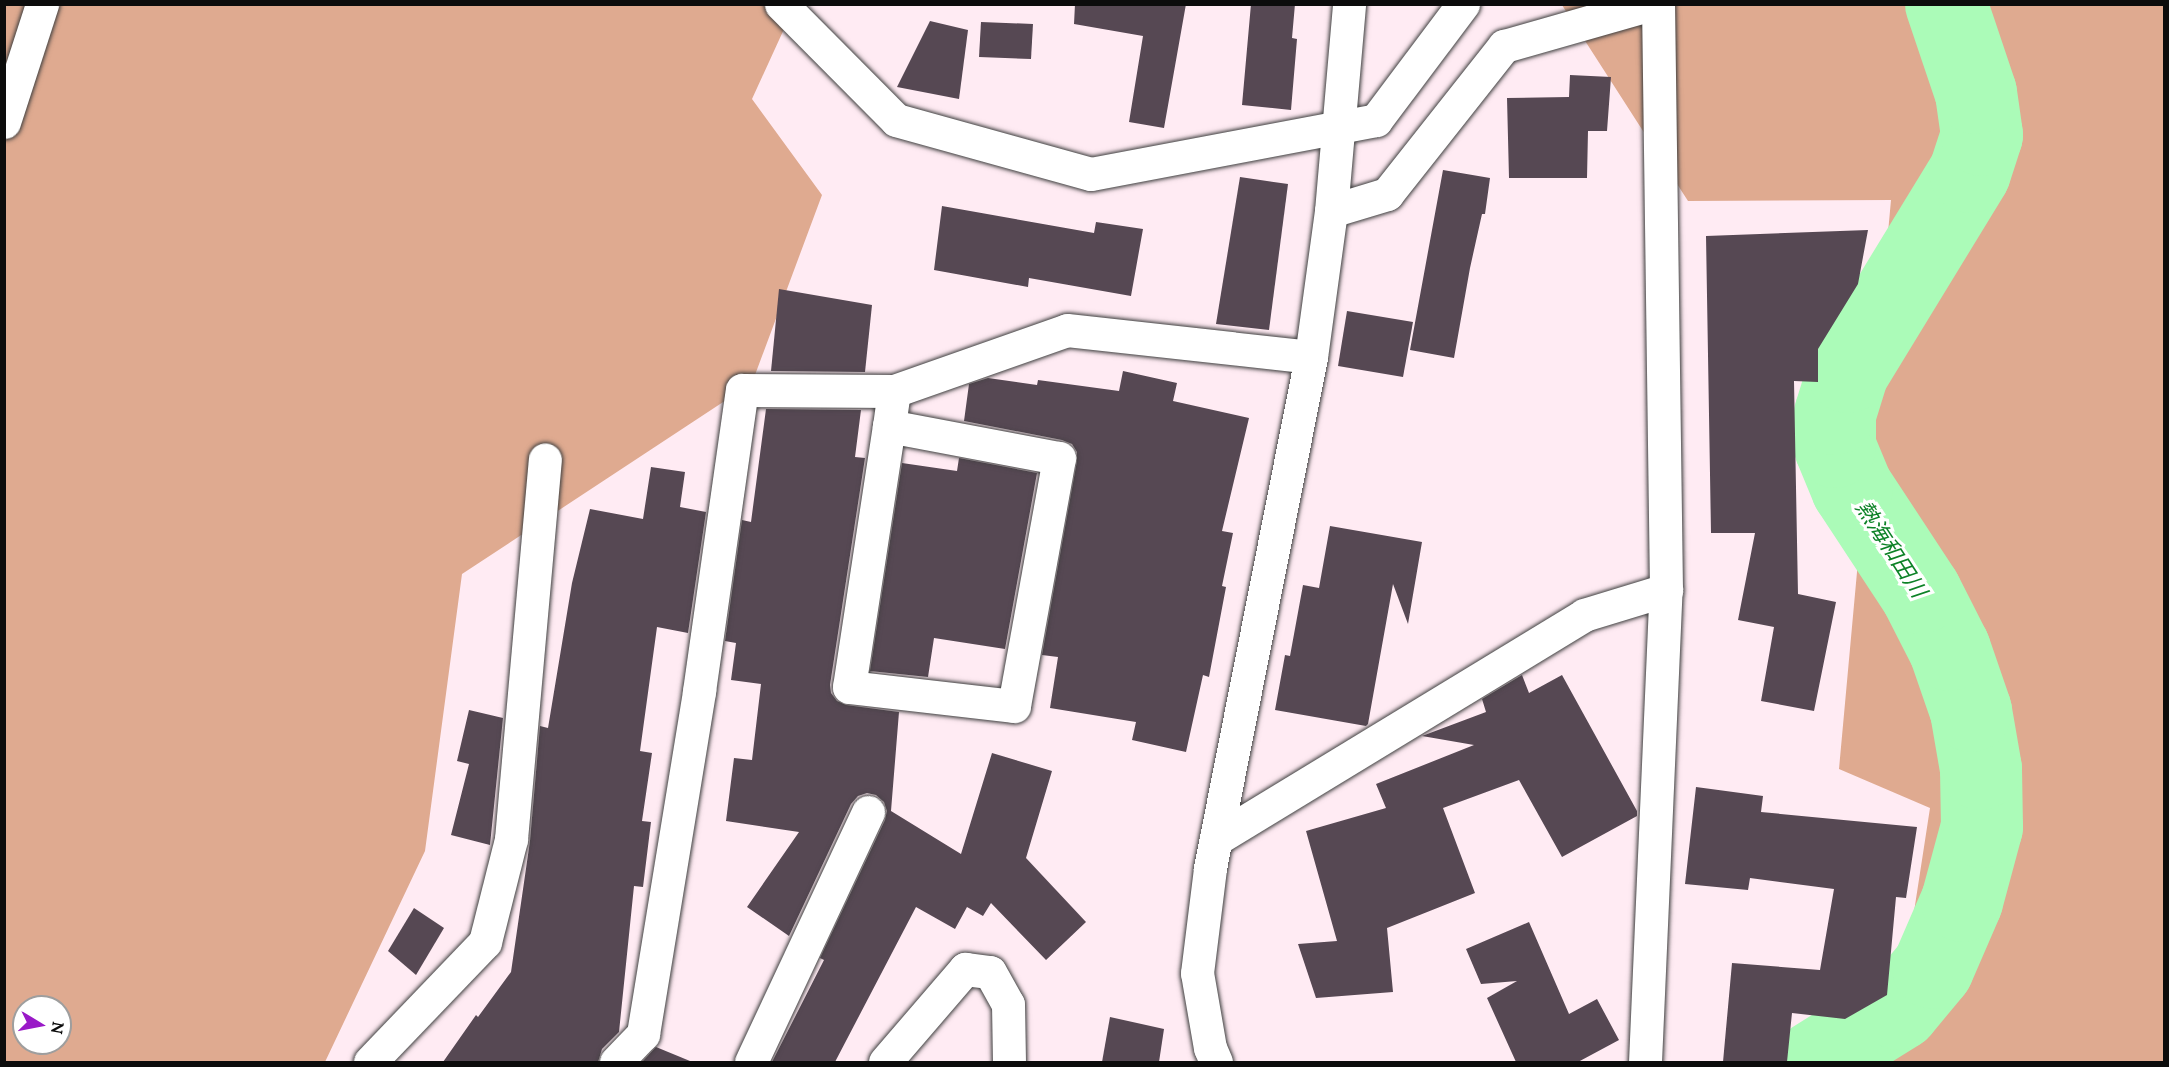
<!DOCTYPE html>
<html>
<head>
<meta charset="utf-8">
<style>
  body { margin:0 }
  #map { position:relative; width:2169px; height:1067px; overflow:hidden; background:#ffebf3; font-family:Lora,"Noto Sans JP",serif }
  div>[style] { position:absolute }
  .forest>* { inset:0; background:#dfaa90 }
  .river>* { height:82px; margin:-41px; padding:0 41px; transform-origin:41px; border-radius:41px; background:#abfbb8 }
  .building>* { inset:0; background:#564853 }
  .roads { filter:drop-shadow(0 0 2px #3f3f3f) drop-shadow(0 0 2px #3f3f3f) }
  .minor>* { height:33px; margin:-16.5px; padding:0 16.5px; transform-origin:16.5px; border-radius:16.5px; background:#fff }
  .tertiary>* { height:33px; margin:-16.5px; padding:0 16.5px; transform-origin:16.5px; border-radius:16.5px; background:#fff }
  span { translate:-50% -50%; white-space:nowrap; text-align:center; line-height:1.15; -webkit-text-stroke:6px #fff; paint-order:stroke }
  .water-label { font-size:22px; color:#0d8227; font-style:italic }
  .frame { position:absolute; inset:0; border:6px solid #0c0c0c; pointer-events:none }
  .north { position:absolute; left:12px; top:995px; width:60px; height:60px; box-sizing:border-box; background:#fff; border:2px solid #9e9e9e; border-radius:50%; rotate:100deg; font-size:16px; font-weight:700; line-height:24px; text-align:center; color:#0c0c0c }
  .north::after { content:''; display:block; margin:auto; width:21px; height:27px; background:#9919c7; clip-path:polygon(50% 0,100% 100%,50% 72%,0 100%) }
</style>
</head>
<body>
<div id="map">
  <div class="forest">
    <div style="clip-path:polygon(evenodd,5px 5px,795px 5px,752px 99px,822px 195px,752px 383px,462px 574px,425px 851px,325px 1062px,5px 1062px,5px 5px,24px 1007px,60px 1007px,60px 1043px,24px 1043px,24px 1007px)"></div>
    <div style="clip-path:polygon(1562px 5px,2164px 5px,2164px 1062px,1816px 1062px,1899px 1009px,1930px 808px,1839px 769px,1891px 200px,1688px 201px)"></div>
  </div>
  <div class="river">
    <div style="left:1814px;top:1062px;width:100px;rotate:-31.9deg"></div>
    <div style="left:1899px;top:1009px;width:53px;rotate:-50.3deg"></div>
    <div style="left:1933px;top:968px;width:73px;rotate:-66.6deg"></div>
    <div style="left:1962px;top:901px;width:77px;rotate:-74.9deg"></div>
    <div style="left:1982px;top:827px;width:58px;rotate:-91deg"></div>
    <div style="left:1981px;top:769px;width:59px;rotate:-99.8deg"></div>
    <div style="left:1971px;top:711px;width:65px;rotate:-109deg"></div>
    <div style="left:1950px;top:650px;width:64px;rotate:-117deg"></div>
    <div style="left:1921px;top:593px;width:126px;rotate:-123.3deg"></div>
    <div style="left:1852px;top:488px;width:44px;rotate:-112.5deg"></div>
    <div style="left:1835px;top:447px;width:33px;rotate:-90deg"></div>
    <div style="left:1835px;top:414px;width:44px;rotate:-72.8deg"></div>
    <div style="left:1848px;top:372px;width:234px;rotate:-58.6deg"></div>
    <div style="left:1970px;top:172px;width:39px;rotate:-72deg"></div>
    <div style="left:1982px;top:135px;width:42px;rotate:-98.1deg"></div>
    <div style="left:1976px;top:93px;width:94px;rotate:-108.6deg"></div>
  </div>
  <div class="building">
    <div style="clip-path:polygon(1075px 4px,1186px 4px,1164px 128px,1129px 122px,1143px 36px,1074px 24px)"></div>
    <div style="clip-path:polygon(1251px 4px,1295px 4px,1292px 38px,1297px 39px,1291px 110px,1242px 105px)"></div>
    <div style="clip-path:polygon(930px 21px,968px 30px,959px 99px,897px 87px)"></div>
    <div style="clip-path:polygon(981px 22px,1033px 24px,1031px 59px,979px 57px)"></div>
    <div style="clip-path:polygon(1570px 75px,1611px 77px,1607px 131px,1588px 131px,1587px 178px,1509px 178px,1507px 98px,1569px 97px)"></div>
    <div style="clip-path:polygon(1443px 170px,1490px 178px,1485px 214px,1482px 214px,1470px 268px,1454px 358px,1410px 350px)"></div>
    <div style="clip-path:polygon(1240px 177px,1288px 184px,1269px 330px,1216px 324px)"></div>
    <div style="clip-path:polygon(942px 206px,1094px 233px,1096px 222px,1143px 229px,1131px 296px,1029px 278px,1028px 287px,934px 270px)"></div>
    <div style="clip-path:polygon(1868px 230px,1858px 284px,1818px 349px,1818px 382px,1794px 381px,1798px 594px,1836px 602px,1814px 711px,1761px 701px,1774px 627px,1738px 620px,1755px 533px,1711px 533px,1706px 236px)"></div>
    <div style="clip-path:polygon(779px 289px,872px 305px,865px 372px,771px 371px)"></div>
    <div style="clip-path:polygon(1347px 311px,1413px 322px,1403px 377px,1338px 366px)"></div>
    <div style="clip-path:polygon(1123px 371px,1177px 383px,1173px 401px,1249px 418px,1222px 531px,1233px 533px,1222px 586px,1226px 587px,1209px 677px,1203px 675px,1186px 752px,1132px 740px,1136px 722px,1050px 708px,1058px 657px,1042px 655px,1077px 461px,1077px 452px,1072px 444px,1062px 440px,964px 421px,969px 384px,988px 378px,1037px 385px,1038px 380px,1119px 391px)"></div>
    <div style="clip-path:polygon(766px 409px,861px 410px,855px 457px,865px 458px,830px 685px,831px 693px,837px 701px,846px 705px,899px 712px,891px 811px,961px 854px,992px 753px,1052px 771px,1026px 858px,1086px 922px,1046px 960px,991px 903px,983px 916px,967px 907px,955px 929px,916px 907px,835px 1062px,772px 1062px,824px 960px,820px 958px,885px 820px,887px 811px,884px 802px,876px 795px,867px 793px,858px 796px,851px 804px,789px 936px,747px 907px,799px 832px,726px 821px,734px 758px,752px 760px,761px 684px,731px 680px,736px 643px,725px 641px,742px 520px,751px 522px)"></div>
    <div style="clip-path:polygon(959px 458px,1037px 473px,1005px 649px,934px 638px,928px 677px,870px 671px,902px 463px,957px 471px)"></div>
    <div style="clip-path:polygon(651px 467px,685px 472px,680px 507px,706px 512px,688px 633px,657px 627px,640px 751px,652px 753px,642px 821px,651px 822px,643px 887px,634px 886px,619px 1032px,602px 1049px,598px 1062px,443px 1062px,476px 1015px,478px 1017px,511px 972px,530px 841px,540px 726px,548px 728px,572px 583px,590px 509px,643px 519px)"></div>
    <div style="clip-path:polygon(1330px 526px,1422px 542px,1408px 624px,1393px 584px,1368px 724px,1366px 726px,1275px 710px,1285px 655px,1290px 656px,1303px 585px,1319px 588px)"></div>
    <div style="clip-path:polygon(1522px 675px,1529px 693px,1562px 675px,1637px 811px,1637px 816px,1562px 857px,1519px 780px,1443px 808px,1475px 893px,1387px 928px,1393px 992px,1316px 998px,1298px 944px,1337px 941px,1306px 831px,1386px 808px,1376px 784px,1474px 745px,1422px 736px,1486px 712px,1482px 699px)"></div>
    <div style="clip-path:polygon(469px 710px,503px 718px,490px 845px,451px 835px,469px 764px,457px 761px)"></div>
    <div style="clip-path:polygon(1696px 787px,1763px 796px,1761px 812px,1917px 827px,1906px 898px,1896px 897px,1887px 995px,1845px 1019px,1792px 1013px,1787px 1062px,1723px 1062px,1732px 963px,1820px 970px,1834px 889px,1750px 878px,1748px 890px,1685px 884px)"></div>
    <div style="clip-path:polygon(414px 908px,444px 928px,416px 975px,388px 951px)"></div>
    <div style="clip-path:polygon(1529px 922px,1569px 1014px,1597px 999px,1619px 1040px,1578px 1062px,1516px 1062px,1487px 998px,1517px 981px,1481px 984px,1466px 949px)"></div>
    <div style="clip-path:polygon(1110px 1017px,1164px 1029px,1159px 1062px,1102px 1062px)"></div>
    <div style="clip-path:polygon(656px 1047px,690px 1061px,690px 1062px,642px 1062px)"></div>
  </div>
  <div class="roads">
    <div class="minor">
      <div style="left:781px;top:4px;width:163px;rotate:45.2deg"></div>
      <div style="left:896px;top:120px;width:202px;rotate:15.5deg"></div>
      <div style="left:1091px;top:174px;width:290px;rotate:-10.7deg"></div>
      <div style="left:1376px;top:120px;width:145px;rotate:-53.1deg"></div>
      <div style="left:1331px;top:211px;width:59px;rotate:-16.9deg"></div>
      <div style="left:1387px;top:194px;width:189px;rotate:-51.7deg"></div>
      <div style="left:1504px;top:46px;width:153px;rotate:-15.9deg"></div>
      <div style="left:889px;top:426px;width:173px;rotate:10.7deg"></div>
      <div style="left:1059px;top:458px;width:252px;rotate:100.3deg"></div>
      <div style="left:1014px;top:706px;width:166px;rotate:-173.4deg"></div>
      <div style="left:849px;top:687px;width:264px;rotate:-81.3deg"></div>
      <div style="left:889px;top:426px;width:35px;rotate:-82deg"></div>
      <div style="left:1216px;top:839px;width:431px;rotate:-31.3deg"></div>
      <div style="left:1584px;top:615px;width:86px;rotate:-17deg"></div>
      <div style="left:370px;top:1062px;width:166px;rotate:-46.2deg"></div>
      <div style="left:485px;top:942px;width:106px;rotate:-75.8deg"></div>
      <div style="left:511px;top:839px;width:381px;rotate:-84.9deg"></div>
      <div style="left:616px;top:1062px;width:39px;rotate:-46deg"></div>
      <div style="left:643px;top:1034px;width:348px;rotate:-80.7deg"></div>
      <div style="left:699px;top:691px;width:304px;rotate:-81.9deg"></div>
      <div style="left:742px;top:390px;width:152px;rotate:0.4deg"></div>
      <div style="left:894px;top:391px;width:183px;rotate:-19.4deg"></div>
      <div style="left:1067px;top:330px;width:245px;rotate:6.3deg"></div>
      <div style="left:751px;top:1062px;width:276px;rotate:-64.9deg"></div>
      <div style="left:885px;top:1062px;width:123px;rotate:-49.3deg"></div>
      <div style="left:965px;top:969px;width:25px;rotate:7deg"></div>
      <div style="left:990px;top:972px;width:37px;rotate:61deg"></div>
      <div style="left:1008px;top:1004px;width:58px;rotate:89deg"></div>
      <div style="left:1645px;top:1062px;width:472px;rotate:-87.5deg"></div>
      <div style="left:1666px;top:590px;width:586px;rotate:-90.78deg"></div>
    </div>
    <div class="tertiary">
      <div style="left:4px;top:122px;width:124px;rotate:-72.1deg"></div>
      <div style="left:1216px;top:1062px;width:15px;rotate:-113deg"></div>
      <div style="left:1210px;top:1048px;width:76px;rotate:-99.8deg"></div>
      <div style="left:1197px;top:973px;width:106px;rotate:-82.9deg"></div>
      <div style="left:1210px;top:868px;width:521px;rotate:-78.82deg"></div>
      <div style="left:1311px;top:357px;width:147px;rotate:-82.2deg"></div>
      <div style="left:1331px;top:211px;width:208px;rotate:-85deg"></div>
    </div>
  </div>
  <div class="water-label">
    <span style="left:1891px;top:549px;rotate:57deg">熱海和田川</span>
  </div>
  <div class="frame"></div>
  <div class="north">N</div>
</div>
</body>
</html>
